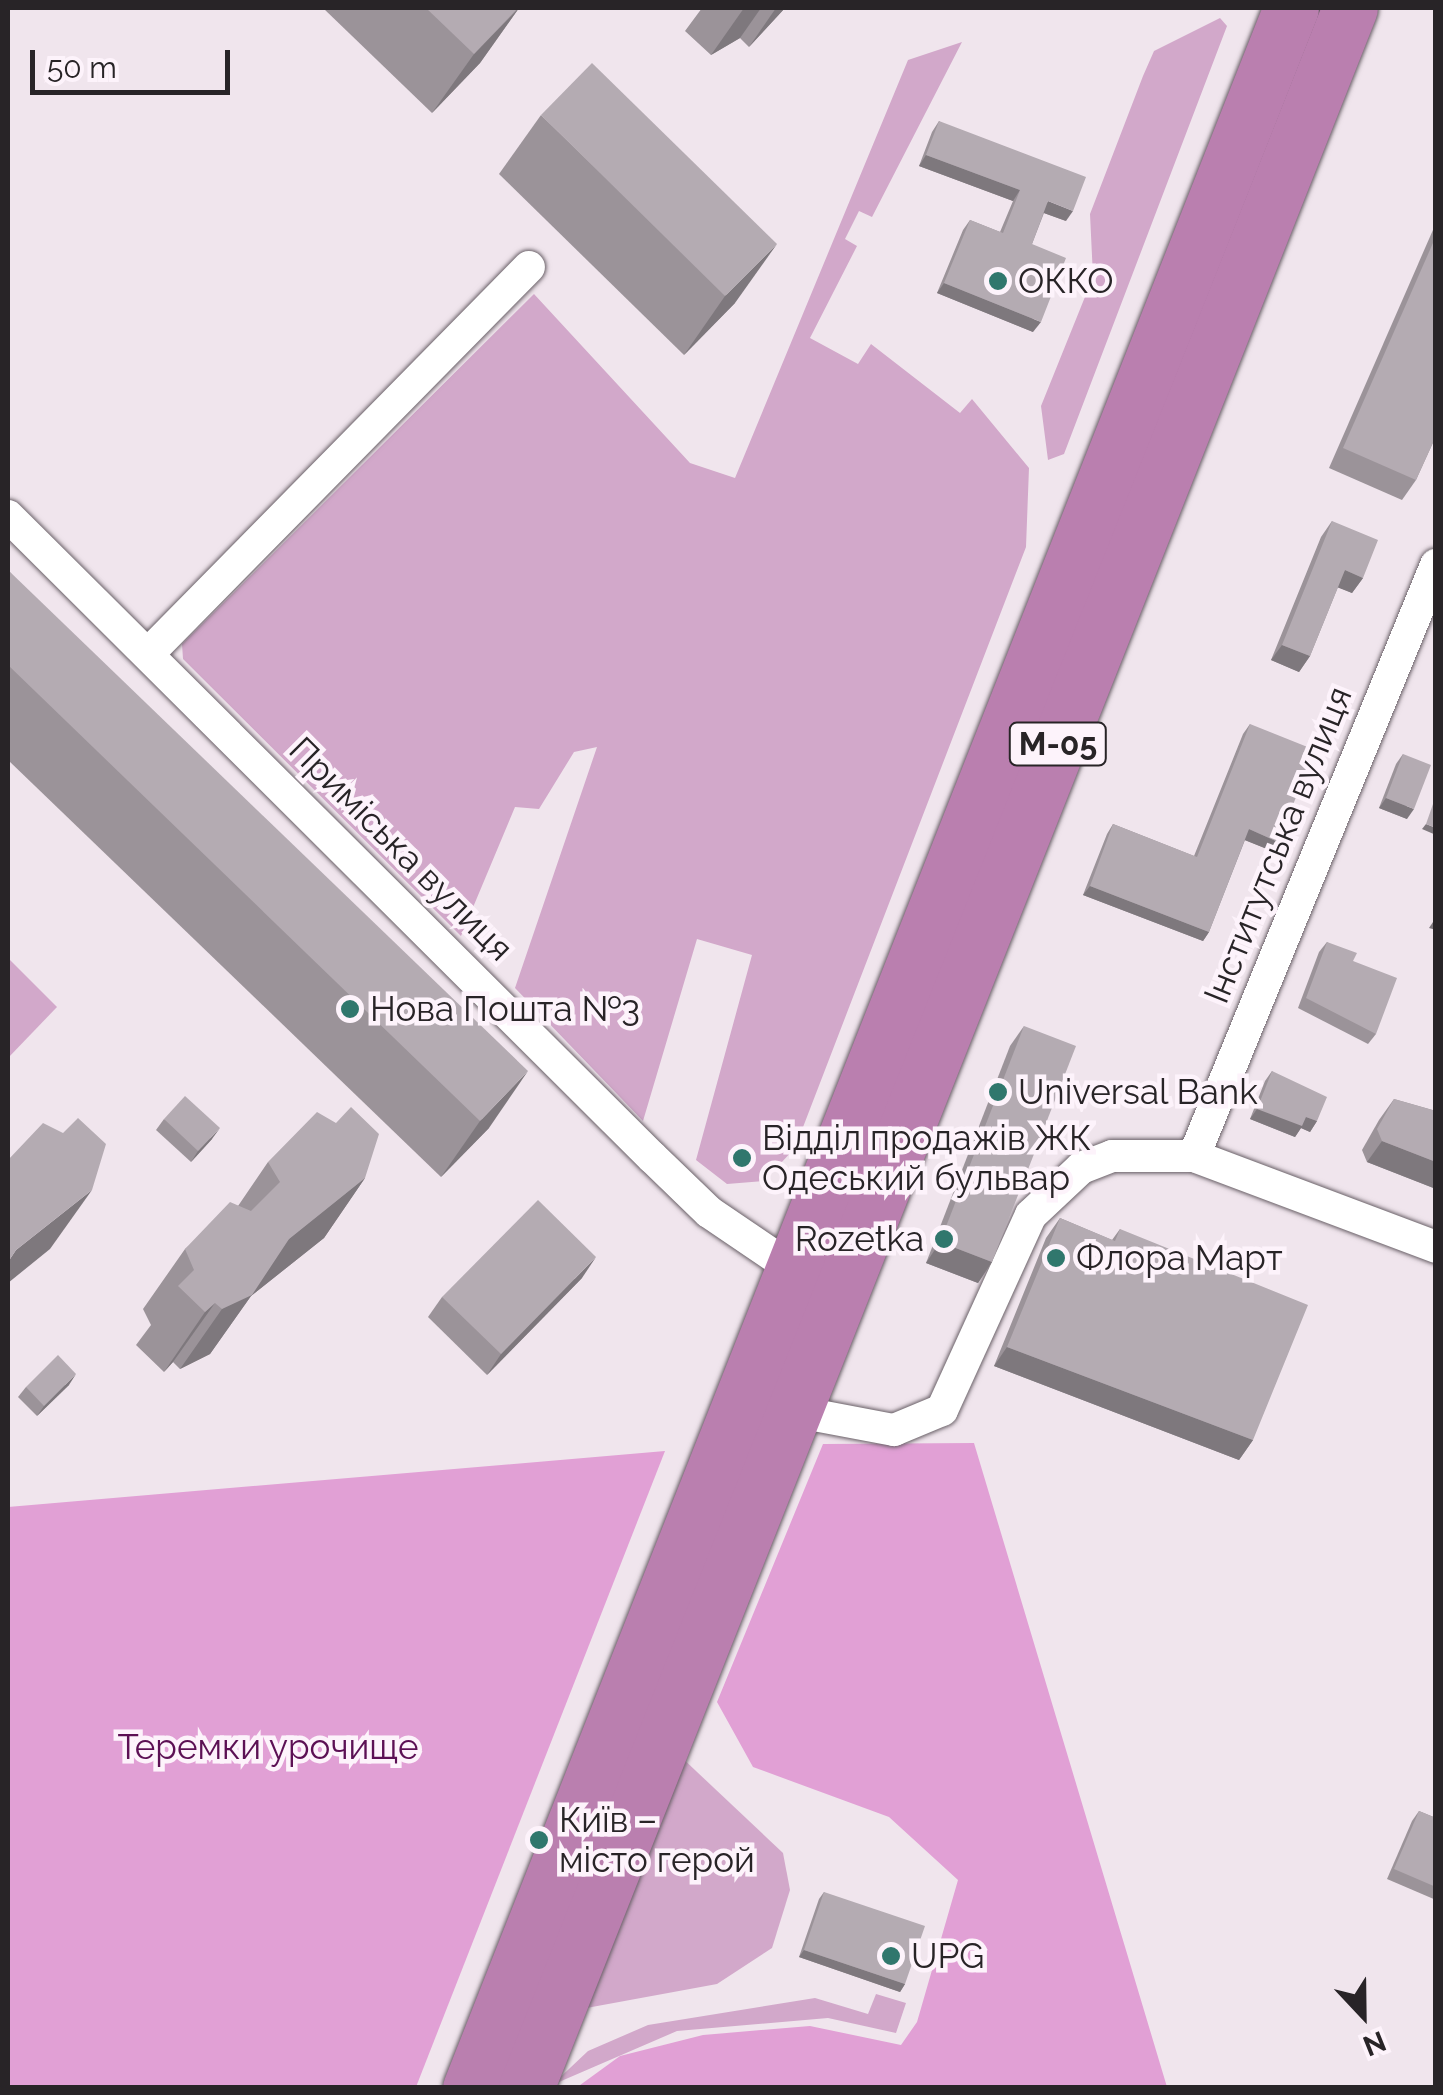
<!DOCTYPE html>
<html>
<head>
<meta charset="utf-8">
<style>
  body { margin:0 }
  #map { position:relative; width:1443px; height:2095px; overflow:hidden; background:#f0e5ed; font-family:Raleway,sans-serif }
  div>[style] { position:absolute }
  .green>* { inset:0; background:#d2a8ca }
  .forest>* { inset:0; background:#e1a0d5 }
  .roads { filter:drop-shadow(0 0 2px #696067) drop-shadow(0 0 2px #696067) }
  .street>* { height:32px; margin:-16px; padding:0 16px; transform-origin:16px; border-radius:16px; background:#fff }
  .highway>* { height:55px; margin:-27.5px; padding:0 27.5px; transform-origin:27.5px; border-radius:27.5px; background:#ba7faf }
  .wall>* { inset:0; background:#9b9399 }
  .shaded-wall>* { inset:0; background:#7e787d }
  .building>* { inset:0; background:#b4abb2 }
  .dots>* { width:28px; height:28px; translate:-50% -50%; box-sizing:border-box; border:5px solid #fdf3fb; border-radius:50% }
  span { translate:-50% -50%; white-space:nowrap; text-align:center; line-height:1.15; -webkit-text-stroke:9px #fdf3fb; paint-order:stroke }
  .shield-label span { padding:2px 8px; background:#fdf3fb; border:2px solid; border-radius:8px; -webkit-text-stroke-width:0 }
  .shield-label { font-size:32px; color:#282427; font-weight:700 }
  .poi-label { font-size:35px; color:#282427 }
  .left { translate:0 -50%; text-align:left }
  .right { translate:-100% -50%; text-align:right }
  .street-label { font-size:35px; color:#282427 }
  .park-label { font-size:35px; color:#5c1054 }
  .frame { position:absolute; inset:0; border:10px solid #282427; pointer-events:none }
  .north { position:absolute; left:1313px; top:1965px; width:100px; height:100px; -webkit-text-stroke:8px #fdf3fb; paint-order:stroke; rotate:158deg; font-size:28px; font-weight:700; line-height:40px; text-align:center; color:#282427 }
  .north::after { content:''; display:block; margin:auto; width:35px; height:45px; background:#282427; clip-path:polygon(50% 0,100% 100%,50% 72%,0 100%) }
  .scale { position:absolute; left:30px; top:50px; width:200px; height:45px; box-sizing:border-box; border:5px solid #282427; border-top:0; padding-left:12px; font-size:30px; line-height:35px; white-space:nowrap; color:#282427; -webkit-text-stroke:8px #fdf3fb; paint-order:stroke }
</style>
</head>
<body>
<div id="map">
  <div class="green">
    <div style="clip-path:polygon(1220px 18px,1227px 26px,1064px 454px,1048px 460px,1041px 406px,1093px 277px,1090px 214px,1143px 76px,1154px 51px)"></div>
    <div style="clip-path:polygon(962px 42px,872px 217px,859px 211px,845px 239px,857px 246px,810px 338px,858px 364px,871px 344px,960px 413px,972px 399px,1029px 468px,1026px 547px,795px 1148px,764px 1181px,727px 1184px,696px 1160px,752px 955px,697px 939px,643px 1121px,515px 988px,597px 747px,574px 752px,539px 809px,515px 807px,461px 936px,183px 659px,182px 644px,534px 294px,690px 463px,735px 478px,908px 60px)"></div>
    <div style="clip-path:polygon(8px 958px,57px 1007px,8px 1058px)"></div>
    <div style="clip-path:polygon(678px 1754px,783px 1853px,790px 1890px,772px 1948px,717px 1984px,581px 2009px)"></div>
    <div style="clip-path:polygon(876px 1994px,906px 2003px,896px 2033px,828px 2018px,677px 2031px,552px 2085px,588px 2051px,648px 2025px,815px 1998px,868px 2014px)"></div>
  </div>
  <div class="forest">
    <div style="clip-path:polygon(974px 1443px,1167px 2087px,576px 2088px,620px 2056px,703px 2035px,810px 2026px,901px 2045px,917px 2022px,958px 1880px,889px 1817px,753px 1767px,717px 1702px,823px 1444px)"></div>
    <div style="clip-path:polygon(665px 1451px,416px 2087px,8px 2087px,8px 1507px)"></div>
  </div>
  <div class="roads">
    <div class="street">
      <div style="left:8px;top:516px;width:909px;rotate:44.87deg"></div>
      <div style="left:652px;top:1157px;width:79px;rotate:44deg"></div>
      <div style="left:709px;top:1212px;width:98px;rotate:34.2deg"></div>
      <div style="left:148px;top:654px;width:543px;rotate:-45.45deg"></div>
      <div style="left:1194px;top:1156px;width:639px;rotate:-67.73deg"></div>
      <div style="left:793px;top:1411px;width:103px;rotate:10.7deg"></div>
      <div style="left:894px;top:1430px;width:52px;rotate:-22.6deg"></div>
      <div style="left:942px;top:1410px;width:214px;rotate:-65.5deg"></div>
      <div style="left:1031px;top:1215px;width:69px;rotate:-43.2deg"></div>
      <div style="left:1081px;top:1168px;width:33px;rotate:-21deg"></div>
      <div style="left:1112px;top:1156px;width:82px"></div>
      <div style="left:1194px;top:1156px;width:259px;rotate:20.6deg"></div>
    </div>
    <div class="highway">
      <div style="left:470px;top:2088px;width:2236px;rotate:-68.46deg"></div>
      <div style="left:526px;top:2088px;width:2237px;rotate:-68.39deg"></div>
    </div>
  </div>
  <div class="wall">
    <div style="clip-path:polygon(323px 8px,519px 8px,480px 63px,432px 113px)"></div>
    <div style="clip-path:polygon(702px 8px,785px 8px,749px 47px,740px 38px,711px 55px,685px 31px)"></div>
    <div style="clip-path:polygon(541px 115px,735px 303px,684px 355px,499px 174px)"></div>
    <div style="clip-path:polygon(939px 121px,1066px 221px,1044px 213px,1032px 244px,1033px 332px,937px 293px,963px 230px,970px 220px,1000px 232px,1013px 201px,919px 166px,932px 132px)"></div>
    <div style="clip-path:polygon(1436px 223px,1436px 436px,1416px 480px,1402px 500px,1329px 468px)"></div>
    <div style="clip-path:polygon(1332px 521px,1363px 578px,1352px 593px,1338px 587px,1310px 656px,1299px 672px,1271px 660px,1321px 537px)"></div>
    <div style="clip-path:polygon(8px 570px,489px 1128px,441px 1177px,8px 760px)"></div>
    <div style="clip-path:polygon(1250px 724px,1278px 842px,1272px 851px,1245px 840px,1209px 932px,1203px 941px,1083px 895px,1107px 834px,1113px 824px,1194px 856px,1243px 734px)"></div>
    <div style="clip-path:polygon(1403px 754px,1407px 819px,1379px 808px,1396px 764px)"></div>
    <div style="clip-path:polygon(1327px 942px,1353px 961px,1376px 1034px,1368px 1044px,1298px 1008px,1319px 952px)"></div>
    <div style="clip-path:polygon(1024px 1026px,992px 1262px,978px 1283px,926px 1263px,1010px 1046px)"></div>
    <div style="clip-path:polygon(1272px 1071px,1317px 1121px,1310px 1132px,1301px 1128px,1295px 1137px,1250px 1119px,1265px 1081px)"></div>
    <div style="clip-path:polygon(1394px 1099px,1436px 1111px,1436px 1189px,1367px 1162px,1362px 1150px,1379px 1120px)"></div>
    <div style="clip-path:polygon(164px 1119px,212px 1139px,191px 1162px,156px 1130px)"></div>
    <div style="clip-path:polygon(268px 1162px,365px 1178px,324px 1238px,251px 1296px,210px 1354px,180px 1369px,173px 1362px,164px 1372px,136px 1345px,151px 1325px,143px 1309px,185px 1249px,238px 1206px)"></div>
    <div style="clip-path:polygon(1060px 1218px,1112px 1240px,1120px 1229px,1253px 1440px,1239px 1460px,994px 1366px,1046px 1238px)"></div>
    <div style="clip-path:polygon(582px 1278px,487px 1375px,428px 1317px,442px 1297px)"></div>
    <div style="clip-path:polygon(69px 1385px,37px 1416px,18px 1397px,26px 1387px)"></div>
    <div style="clip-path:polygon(1419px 1811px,1436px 1818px,1436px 1900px,1387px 1879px,1412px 1821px)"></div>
    <div style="clip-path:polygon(824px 1892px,905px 1984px,900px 1992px,799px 1957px,819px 1899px)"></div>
  </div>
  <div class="shaded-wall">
    <div style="clip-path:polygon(519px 8px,480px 63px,432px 113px,474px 54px)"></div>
    <div style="clip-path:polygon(744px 8px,761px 8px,740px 38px,711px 55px)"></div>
    <div style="clip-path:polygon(776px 8px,785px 8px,749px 47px)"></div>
    <div style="clip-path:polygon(926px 155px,1020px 190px,1013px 201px,919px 166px)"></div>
    <div style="clip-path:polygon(1048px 201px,1073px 211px,1066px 221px,1041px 212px)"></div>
    <div style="clip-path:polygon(777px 244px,735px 303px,684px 355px,725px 296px)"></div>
    <div style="clip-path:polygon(944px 283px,1041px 322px,1033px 332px,937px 293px)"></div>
    <div style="clip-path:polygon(1345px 570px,1363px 578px,1352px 593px,1334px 586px)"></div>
    <div style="clip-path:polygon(1282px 645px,1310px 656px,1299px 672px,1271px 660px)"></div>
    <div style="clip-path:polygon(1386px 798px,1414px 809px,1407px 819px,1379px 808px)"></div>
    <div style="clip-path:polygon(1426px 824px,1436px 828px,1436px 835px,1422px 829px)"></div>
    <div style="clip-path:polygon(1249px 829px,1278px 842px,1272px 851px,1242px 839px)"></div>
    <div style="clip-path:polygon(1090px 886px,1209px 932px,1203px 941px,1083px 895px)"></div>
    <div style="clip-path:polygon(1435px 919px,1436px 919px,1436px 930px,1429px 928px)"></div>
    <div style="clip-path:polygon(528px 1071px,489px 1128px,441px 1177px,480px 1121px)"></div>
    <div style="clip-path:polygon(1257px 1109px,1306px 1117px,1317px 1121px,1310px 1132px,1301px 1128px,1295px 1137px,1250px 1119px)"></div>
    <div style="clip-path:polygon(220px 1128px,212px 1139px,191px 1162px,198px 1151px)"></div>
    <div style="clip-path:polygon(1382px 1141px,1436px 1162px,1436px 1189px,1367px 1162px)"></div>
    <div style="clip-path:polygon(365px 1178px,324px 1238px,251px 1296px,210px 1354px,180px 1369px,222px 1309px,289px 1239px)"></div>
    <div style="clip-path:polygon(92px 1190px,50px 1249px,8px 1283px,8px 1262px,16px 1250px)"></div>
    <div style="clip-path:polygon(940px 1242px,992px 1262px,978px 1283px,926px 1263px)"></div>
    <div style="clip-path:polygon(596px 1257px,582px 1278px,487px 1375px,501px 1354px)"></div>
    <div style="clip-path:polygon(215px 1303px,173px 1362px,164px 1372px,205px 1312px)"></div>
    <div style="clip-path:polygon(1007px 1347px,1253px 1440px,1239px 1460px,994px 1366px)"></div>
    <div style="clip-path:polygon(76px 1374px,69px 1385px,37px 1416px,44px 1406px)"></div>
    <div style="clip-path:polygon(804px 1950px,905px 1984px,900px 1992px,799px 1957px)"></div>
  </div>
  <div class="building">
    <div style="clip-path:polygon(426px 8px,518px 8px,474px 54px)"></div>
    <div style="clip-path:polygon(592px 63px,777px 244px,725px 296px,541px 115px)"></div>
    <div style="clip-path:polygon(939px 121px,1086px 177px,1073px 211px,1048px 201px,1032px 244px,1066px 258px,1041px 322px,944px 283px,970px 220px,1003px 233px,1020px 190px,926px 155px)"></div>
    <div style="clip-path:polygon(1436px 236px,1436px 436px,1416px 480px,1343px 448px)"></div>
    <div style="clip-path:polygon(1332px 521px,1378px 540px,1363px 578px,1345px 570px,1310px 656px,1282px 645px)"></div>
    <div style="clip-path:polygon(8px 570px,528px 1071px,480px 1121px,8px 665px)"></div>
    <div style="clip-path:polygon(1250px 724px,1315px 750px,1278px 842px,1249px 829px,1209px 932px,1090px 886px,1113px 824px,1197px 857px)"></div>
    <div style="clip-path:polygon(1403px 754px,1431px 765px,1414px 809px,1386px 798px)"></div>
    <div style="clip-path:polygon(1433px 804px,1436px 805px,1436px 828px,1426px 824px)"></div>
    <div style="clip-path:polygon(1327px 942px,1357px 953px,1353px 961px,1397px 978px,1376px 1034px,1306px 998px)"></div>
    <div style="clip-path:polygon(1024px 1026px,1076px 1046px,992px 1262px,940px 1242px)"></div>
    <div style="clip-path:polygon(1272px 1071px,1327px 1097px,1317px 1121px,1306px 1117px,1302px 1126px,1257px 1109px)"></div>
    <div style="clip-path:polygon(185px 1096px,220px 1128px,198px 1151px,164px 1119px)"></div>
    <div style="clip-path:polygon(1394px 1099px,1436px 1111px,1436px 1162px,1382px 1141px,1377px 1129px)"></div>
    <div style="clip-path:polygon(351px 1107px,379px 1134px,365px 1178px,289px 1239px,252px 1295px,222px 1309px,215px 1303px,205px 1312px,178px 1286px,194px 1270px,185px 1249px,230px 1202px,251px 1211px,280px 1182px,268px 1162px,317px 1112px,336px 1123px)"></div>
    <div style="clip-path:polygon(78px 1118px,106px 1144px,92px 1190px,16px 1250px,8px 1262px,8px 1160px,43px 1123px,63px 1133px)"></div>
    <div style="clip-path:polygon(538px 1200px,596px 1257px,501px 1354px,442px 1297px)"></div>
    <div style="clip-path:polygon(1060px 1218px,1115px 1241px,1120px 1229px,1308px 1305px,1253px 1440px,1007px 1347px)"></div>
    <div style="clip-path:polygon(58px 1355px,76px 1374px,44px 1406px,26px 1387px)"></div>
    <div style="clip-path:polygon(1419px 1811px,1436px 1818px,1436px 1887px,1394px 1869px)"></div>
    <div style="clip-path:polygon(824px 1892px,925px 1926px,905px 1984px,804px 1950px)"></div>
  </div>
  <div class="dots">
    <div style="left:998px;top:281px;background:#30776d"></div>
    <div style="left:350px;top:1009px;background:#30776d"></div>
    <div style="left:998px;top:1092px;background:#30776d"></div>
    <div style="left:742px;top:1158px;background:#30776d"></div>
    <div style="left:944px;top:1239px;background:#30776d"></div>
    <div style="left:1056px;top:1258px;background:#30776d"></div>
    <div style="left:539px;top:1840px;background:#30776d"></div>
    <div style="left:891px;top:1956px;background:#30776d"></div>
  </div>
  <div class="shield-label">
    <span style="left:1058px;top:744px">М-05</span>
  </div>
  <div class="poi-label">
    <span class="left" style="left:1018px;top:281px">ОККО</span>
    <span class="left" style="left:370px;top:1009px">Нова Пошта №3</span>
    <span class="left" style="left:1018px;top:1092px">Universal Bank</span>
    <span class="left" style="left:762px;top:1158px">Відділ продажів ЖК<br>Одеський бульвар</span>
    <span class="right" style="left:924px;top:1239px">Rozetka</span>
    <span class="left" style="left:1076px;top:1258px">Флора Март</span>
    <span class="left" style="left:559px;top:1840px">Київ –<br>місто герой</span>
    <span class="left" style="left:911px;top:1956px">UPG</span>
  </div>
  <div class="street-label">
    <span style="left:1278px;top:845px;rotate:-68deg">Інститутська вулиця</span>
    <span style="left:401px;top:849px;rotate:45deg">Приміська вулиця</span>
  </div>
  <div class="park-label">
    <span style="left:268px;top:1747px">Теремки урочище</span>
  </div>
  <div class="frame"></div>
  <div class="north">N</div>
  <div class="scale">50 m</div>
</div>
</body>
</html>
